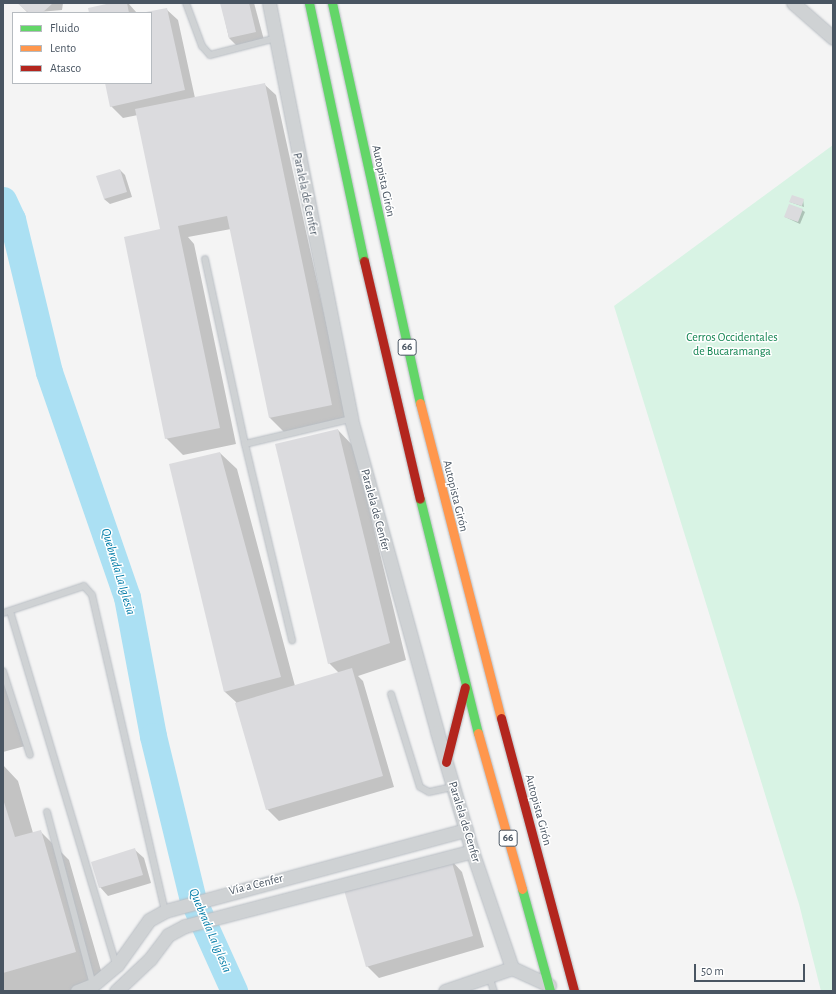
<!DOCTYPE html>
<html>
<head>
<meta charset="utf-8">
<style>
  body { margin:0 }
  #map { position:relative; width:836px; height:994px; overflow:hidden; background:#f4f4f4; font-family:"Alegreya Sans",sans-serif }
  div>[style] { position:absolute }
  .green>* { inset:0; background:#d8f3e4 }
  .shadow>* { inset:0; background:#0003 }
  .river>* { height:27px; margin:-13.5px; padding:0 13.5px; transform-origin:13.5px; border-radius:13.5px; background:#abe0f3 }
  .building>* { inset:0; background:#dbdbde }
  .roads { filter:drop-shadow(0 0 1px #b8bdc3) drop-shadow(0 0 1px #b8bdc3) }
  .lane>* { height:6px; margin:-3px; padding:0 3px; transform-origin:3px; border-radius:3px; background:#cfd2d4 }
  .street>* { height:13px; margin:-6.5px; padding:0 6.5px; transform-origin:6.5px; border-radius:6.5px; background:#cfd2d4 }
  .fast>* { height:9px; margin:-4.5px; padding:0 4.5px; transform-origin:4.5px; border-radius:4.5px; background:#63d668 }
  .slow>* { height:9px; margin:-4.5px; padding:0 4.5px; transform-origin:4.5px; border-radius:4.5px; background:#ff974d }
  .jam>* { height:9px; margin:-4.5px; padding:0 4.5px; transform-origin:4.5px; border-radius:4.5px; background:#b3261e }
  span { translate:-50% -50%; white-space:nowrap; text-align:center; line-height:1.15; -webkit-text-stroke:3px #fff; paint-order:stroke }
  .shield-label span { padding:1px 3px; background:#fff; border:1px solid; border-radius:3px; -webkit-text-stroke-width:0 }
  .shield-label { font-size:11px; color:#495562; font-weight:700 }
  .street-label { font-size:12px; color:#495562 }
  .park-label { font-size:12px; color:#128451 }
  .water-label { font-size:13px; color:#057ea9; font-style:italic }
  .frame { position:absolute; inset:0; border:4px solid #495562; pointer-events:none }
  .legend { position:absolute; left:12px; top:12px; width:140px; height:72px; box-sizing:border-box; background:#fff; border:1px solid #b6bbc0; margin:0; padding:5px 7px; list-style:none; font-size:12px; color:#495562 }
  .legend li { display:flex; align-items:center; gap:8px; height:20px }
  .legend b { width:20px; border:1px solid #b6bbc0 }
  .scale { position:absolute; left:694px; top:964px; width:111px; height:18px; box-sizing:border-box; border:2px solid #495562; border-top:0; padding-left:5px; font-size:12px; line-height:14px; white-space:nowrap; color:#495562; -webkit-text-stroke:3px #fff; paint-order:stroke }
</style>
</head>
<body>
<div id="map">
  <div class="green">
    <div style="clip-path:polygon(833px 145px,833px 991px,821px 991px,799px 904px,614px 306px)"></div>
  </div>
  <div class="shadow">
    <div style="clip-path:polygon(18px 3px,63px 3px,62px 10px,28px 13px)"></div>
    <div style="clip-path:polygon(116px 3px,128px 3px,137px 13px,90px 13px)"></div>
    <div style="clip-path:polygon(221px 3px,254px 3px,264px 40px,238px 47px,229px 38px)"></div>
    <div style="clip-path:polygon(166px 9px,178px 20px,195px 98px,264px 84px,276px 95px,348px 422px,287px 435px,270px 418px,231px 229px,188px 237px,194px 244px,236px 444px,183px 455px,166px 438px,162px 230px,138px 115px,123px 118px,111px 106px,106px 83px,151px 83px,151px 13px,148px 13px)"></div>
    <div style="clip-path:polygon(120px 170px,125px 175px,132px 197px,110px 204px,104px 199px)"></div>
    <div style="clip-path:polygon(803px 199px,804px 207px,790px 202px)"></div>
    <div style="clip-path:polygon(802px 210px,805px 212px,800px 224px,785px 217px)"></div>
    <div style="clip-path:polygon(338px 430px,354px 447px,406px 660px,358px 676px,363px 681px,394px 787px,279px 821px,267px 809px,236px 702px,225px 692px,220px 453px,237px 469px,295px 686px,339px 673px,329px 663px)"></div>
    <div style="clip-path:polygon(3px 671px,25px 746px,3px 752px)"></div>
    <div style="clip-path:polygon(3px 765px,18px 781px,33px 833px,40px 831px,69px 860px,104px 981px,70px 991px,3px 991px)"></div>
    <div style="clip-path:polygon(135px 850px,144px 858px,151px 883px,108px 896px,100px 887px)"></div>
    <div style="clip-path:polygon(451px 860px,462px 872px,484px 947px,379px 978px,367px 966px)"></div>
  </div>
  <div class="river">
    <div style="left:3px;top:200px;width:21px;rotate:65deg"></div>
    <div style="left:12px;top:219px;width:157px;rotate:76.4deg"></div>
    <div style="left:49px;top:372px;width:238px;rotate:70.9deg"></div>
    <div style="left:127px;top:597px;width:141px;rotate:79.4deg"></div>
    <div style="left:153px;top:736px;width:169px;rotate:76.3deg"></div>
    <div style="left:193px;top:900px;width:100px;rotate:65.7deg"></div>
  </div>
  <div class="building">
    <div style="clip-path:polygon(17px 3px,53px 3px,42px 13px,29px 13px)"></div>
    <div style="clip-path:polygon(111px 3px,127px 3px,129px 13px,89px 13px,88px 8px)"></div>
    <div style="clip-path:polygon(220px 3px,249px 3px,256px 32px,229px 38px)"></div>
    <div style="clip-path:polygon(167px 8px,185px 90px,110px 107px,105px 83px,151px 83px,151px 13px,146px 12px)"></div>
    <div style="clip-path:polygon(265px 83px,332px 405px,269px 418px,227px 216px,178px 226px,220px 428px,165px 439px,124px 237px,160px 229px,135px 109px)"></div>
    <div style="clip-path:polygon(120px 169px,127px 192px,104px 199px,96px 176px)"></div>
    <div style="clip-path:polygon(792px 195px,804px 199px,802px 206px,789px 202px)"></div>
    <div style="clip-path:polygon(789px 204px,803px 209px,798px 222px,784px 217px)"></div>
    <div style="clip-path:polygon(338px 429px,390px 643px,328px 664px,275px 444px)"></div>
    <div style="clip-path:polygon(220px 452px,281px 677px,224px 692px,169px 464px)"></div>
    <div style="clip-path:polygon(352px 668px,383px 776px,266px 810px,235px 703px)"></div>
    <div style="clip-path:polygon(3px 799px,15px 837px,41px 830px,76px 952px,3px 973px)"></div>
    <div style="clip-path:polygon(135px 848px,143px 875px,99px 888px,91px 862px)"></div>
    <div style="clip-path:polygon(451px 859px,473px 936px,366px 967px,344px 890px)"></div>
  </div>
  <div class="roads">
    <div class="lane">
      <div style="left:186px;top:3px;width:46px;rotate:69.6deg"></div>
      <div style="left:202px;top:46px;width:12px;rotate:48deg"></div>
      <div style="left:210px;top:55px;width:65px;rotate:-14.3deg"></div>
      <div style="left:205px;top:259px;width:189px;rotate:77.8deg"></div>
      <div style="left:245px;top:444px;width:109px;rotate:-13.3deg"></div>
      <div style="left:245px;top:444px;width:202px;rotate:76.5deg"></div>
      <div style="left:10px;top:611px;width:369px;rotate:73.3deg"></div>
      <div style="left:3px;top:613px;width:85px;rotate:-18.4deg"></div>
      <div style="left:84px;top:586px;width:12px;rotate:48deg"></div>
      <div style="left:92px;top:595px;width:324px;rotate:77deg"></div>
      <div style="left:3px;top:671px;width:88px;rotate:72.2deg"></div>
      <div style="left:391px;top:694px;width:97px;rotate:72.7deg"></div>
      <div style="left:420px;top:787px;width:10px;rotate:29deg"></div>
      <div style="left:429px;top:792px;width:25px;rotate:-12deg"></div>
      <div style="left:47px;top:812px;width:179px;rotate:75.1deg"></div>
      <div style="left:489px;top:976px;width:16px;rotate:72deg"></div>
    </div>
    <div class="street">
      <div style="left:269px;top:3px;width:424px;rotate:78.8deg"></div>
      <div style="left:351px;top:419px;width:325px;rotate:74.6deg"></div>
      <div style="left:437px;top:732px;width:124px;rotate:73.6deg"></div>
      <div style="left:472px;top:851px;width:124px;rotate:71.1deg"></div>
      <div style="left:512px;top:968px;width:41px;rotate:24.7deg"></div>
      <div style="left:793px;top:3px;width:53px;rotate:41.2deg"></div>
      <div style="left:77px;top:991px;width:17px;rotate:-21deg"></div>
      <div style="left:93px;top:985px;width:31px;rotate:-40deg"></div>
      <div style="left:117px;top:965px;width:55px;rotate:-54.6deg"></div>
      <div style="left:149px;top:920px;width:18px;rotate:-29deg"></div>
      <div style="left:165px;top:911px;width:312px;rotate:-15.1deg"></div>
      <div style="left:116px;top:991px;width:47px;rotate:-43.3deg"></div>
      <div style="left:150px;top:959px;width:30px;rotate:-53deg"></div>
      <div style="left:168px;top:935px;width:19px;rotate:-28deg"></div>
      <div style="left:185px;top:926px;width:297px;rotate:-14.6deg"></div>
      <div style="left:445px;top:991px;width:71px;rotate:-18.9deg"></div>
    </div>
    <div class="fast">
      <div style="left:309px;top:3px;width:264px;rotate:78deg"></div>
      <div style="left:332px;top:3px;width:410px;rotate:77.6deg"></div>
      <div style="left:420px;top:499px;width:241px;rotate:76.1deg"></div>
      <div style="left:522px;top:889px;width:106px;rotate:74.6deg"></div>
    </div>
    <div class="slow">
      <div style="left:420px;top:403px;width:325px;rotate:75.6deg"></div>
      <div style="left:478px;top:733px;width:162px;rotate:74.2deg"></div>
    </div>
    <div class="jam">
      <div style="left:364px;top:261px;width:244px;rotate:76.8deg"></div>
      <div style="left:501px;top:718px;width:283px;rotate:75deg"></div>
      <div style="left:446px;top:762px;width:77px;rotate:-75.8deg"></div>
    </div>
  </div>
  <div class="shield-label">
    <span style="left:407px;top:347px">66</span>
    <span style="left:508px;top:838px">66</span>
  </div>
  <div class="street-label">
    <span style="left:383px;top:181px;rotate:78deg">Autopista Girón</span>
    <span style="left:305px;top:194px;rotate:78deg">Paralela de Cenfer</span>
    <span style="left:455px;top:496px;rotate:76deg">Autopista Girón</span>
    <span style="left:375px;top:510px;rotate:75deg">Paralela de Cenfer</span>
    <span style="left:538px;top:810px;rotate:75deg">Autopista Girón</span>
    <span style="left:464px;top:822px;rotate:73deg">Paralela de Cenfer</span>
    <span style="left:256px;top:885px;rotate:-14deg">Vía a Cenfer</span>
  </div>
  <div class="park-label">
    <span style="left:732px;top:345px">Cerros Occidentales<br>de Bucaramanga</span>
  </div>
  <div class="water-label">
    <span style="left:117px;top:572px;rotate:73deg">Quebrada La Iglesia</span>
    <span style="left:209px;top:931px;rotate:67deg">Quebrada La Iglesia</span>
  </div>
  <div class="frame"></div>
  <ul class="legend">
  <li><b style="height:5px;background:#63d668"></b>Fluido</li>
  <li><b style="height:5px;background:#ff974d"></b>Lento</li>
  <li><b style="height:5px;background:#b3261e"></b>Atasco</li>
  </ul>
  <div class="scale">50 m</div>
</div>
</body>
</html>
